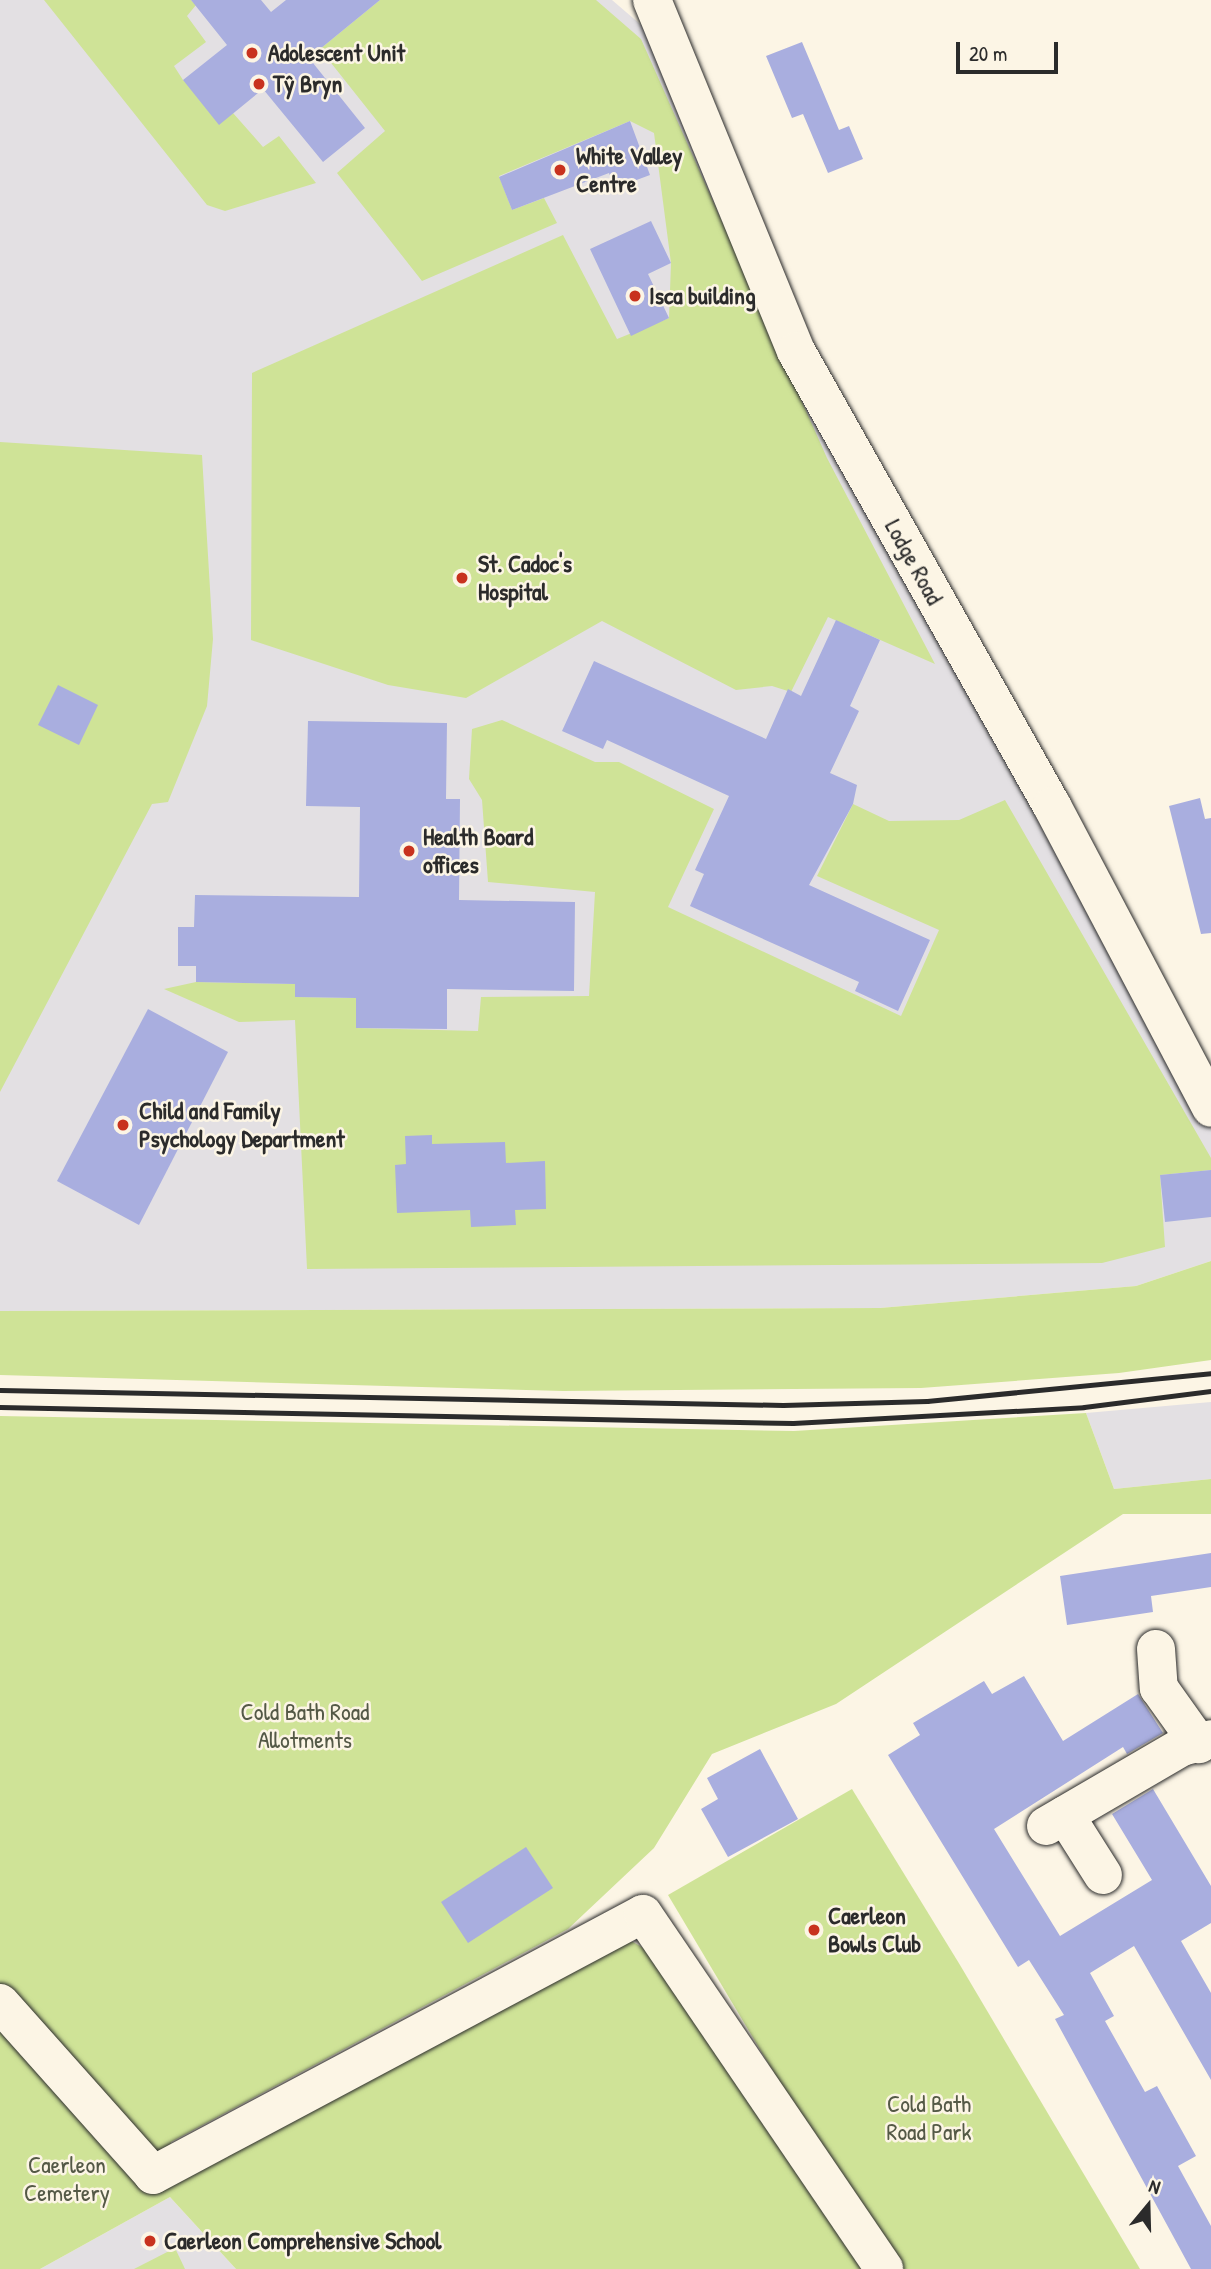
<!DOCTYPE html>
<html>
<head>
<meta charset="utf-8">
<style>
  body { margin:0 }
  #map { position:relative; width:1211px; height:2269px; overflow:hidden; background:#fcf5e5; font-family:"Patrick Hand",sans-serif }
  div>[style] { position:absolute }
  .built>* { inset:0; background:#e3e0e3 }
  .green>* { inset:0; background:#cfe397 }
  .building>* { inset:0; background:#a9aedf }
  .roads { filter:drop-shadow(0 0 2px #2b2b2b) drop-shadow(0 0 2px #2b2b2b) }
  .minor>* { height:38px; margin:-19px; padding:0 19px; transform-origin:19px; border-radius:19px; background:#fcf5e5 }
  .tertiary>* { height:38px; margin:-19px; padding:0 19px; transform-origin:19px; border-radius:19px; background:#fcf5e5 }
  .rail>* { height:5px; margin:-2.5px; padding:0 2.5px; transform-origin:2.5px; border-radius:2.5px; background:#2b2b2b }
  .dots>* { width:19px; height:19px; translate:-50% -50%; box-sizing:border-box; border:4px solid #fcf5e5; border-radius:50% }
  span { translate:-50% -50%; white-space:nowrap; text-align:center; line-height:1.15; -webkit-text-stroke:5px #fcf5e5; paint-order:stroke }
  .poi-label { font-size:24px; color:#2b2b2b; font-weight:700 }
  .left { translate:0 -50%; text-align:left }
  .street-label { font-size:24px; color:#2b2b2b }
  .park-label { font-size:24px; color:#545946 }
  .north { position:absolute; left:1113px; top:2171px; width:70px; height:70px; -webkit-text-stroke:5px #fcf5e5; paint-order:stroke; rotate:19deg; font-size:19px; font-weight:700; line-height:28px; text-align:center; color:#2b2b2b }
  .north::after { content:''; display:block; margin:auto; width:24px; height:32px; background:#2b2b2b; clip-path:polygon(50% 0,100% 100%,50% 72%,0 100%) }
  .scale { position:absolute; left:956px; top:42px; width:102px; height:32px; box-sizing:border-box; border:4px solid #2b2b2b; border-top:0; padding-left:9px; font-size:21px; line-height:24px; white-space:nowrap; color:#2b2b2b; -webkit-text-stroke:5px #fcf5e5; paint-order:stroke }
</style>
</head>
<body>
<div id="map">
  <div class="built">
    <div style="clip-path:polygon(0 0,612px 0,647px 30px,744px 227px,1211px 1108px,1211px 1261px,1136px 1286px,880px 1308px,0 1311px)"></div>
    <div style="clip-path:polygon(1211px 1402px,1211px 1479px,1114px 1489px,1086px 1413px)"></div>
    <div style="clip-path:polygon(170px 2197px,236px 2269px,40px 2269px)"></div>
  </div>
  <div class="green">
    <div style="clip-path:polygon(44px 0,191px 0,196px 5px,187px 16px,206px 42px,174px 66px,183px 80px,233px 113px,263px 147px,279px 136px,316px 183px,225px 211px,207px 205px)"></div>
    <div style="clip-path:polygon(380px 0,596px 0,641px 39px,827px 458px,935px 664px,828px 617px,791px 692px,772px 686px,736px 690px,602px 621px,466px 698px,388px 685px,251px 640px,252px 373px,563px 235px,617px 339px,669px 318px,671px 263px,654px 133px,630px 121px,499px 176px,512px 210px,544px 198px,557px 223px,422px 281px,337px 173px,385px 131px,320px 49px)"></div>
    <div style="clip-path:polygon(0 442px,202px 455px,213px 639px,207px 706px,168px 802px,152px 804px,0 1092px)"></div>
    <div style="clip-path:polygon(502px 720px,595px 762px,619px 762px,714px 809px,668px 907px,901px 1016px,939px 930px,817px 876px,853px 804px,889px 821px,959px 820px,1005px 800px,1211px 1158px,1211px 1170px,1160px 1175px,1165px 1247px,1102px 1263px,307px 1269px,295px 1020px,239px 1022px,164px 989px,196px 982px,295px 984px,295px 997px,356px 998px,356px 1028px,478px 1031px,481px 997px,589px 996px,595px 892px,488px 882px,482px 800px,469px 779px,472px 729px)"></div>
    <div style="clip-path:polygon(1211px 1261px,1211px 1360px,1119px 1373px,921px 1388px,563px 1391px,0 1375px,0 1311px,880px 1308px,1136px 1286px)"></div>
    <div style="clip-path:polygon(1086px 1413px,1114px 1489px,1211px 1479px,1211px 1514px,1123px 1514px,836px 1704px,712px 1754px,654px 1848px,568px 1929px,171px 2142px,168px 2168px,608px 1940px,633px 1942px,661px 1958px,864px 2269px,236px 2269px,170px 2197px,40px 2269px,0 2269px,0 1416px,794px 1431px)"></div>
    <div style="clip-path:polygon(852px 1789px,960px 1965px,1140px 2269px,901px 2269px,777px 2078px,668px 1895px)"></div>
    <div style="clip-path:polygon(175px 2248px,185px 2269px,134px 2269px)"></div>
  </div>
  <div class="building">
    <div style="clip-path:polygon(191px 0,261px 0,271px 12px,286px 0,380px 0,309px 58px,365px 128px,323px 162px,263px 89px,219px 125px,183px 80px,227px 45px)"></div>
    <div style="clip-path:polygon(802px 42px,839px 130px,849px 126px,863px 159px,828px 173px,803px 114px,792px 118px,766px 56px)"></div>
    <div style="clip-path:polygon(630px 121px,650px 175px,615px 188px,609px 173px,512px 210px,499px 177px)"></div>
    <div style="clip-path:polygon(651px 221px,671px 263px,648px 274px,669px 318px,631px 336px,590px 249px)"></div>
    <div style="clip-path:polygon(836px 620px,880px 640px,850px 706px,859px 711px,830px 773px,857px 785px,853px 804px,809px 885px,930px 940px,898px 1011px,855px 991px,859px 982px,690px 906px,704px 874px,695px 870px,729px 796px,607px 740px,603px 749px,562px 731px,594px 661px,766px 739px,788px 689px,801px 696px)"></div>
    <div style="clip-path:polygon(58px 685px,98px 705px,79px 745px,38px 725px)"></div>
    <div style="clip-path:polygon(308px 721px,447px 723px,446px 799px,460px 799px,459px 900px,575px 902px,574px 991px,447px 989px,447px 1029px,356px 1028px,356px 998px,295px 997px,295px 984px,196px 982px,196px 966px,178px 966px,178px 927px,194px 927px,195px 895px,359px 897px,360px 807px,306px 806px)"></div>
    <div style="clip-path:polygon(1200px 798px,1205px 819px,1211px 818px,1211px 933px,1201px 934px,1169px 806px)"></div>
    <div style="clip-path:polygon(148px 1009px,228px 1052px,139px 1225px,57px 1181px)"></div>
    <div style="clip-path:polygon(432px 1135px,432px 1144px,505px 1142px,506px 1163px,545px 1161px,546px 1209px,515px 1210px,516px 1225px,471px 1227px,470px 1210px,397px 1213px,395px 1165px,406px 1164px,405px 1136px)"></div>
    <div style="clip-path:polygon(1211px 1170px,1211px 1217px,1165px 1222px,1160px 1175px)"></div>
    <div style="clip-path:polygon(1211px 1553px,1211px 1587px,1151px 1596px,1153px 1612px,1067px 1625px,1060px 1576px)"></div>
    <div style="clip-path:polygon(1024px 1676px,1063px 1741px,1138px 1694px,1163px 1733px,1127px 1754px,1123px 1747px,994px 1829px,1060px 1936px,1152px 1880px,1112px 1814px,1153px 1789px,1211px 1886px,1211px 1923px,1181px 1941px,1211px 1993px,1211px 2080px,1134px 1946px,1090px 1973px,1114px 2016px,1105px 2021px,1145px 2092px,1157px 2086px,1196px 2156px,1178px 2166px,1211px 2226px,1211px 2269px,1191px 2269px,1055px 2019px,1064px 2015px,1029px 1960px,1018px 1967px,888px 1755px,920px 1735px,913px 1723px,984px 1681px,992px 1694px)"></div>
    <div style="clip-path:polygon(760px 1749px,798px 1819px,728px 1857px,701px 1809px,718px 1799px,707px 1778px)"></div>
    <div style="clip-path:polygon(526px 1847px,553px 1888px,468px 1943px,441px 1902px)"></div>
  </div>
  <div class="roads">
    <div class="minor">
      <div style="left:1156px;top:1649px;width:39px;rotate:86deg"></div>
      <div style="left:1159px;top:1688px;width:69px;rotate:54.5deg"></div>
      <div style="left:1065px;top:1815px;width:71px;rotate:57.7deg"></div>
      <div style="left:1046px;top:1826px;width:157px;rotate:-30.2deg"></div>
      <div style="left:1182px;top:1747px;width:30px;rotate:-15deg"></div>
      <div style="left:0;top:2003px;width:230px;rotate:48.3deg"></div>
      <div style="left:153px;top:2175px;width:555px;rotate:-28.04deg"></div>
      <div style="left:643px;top:1914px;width:429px;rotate:55.8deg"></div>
    </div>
    <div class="tertiary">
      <div style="left:652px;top:0;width:379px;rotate:67.7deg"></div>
      <div style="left:796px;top:351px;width:522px;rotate:60.64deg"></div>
      <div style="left:1052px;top:806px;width:341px;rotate:62.2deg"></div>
    </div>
  </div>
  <div class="rail">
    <div style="left:0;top:1390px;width:783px;rotate:1.1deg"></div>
    <div style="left:783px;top:1405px;width:144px;rotate:-1.6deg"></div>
    <div style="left:927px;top:1401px;width:285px;rotate:-5.6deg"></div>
    <div style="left:0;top:1407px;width:793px;rotate:1.16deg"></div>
    <div style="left:793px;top:1423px;width:291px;rotate:-3.1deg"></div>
    <div style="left:1084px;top:1407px;width:128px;rotate:-7.2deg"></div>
  </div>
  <div class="dots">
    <div style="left:252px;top:53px;background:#c8321e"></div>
    <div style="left:259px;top:84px;background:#c8321e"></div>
    <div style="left:560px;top:170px;background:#c8321e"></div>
    <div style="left:635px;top:296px;background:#c8321e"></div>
    <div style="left:462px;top:578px;background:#c8321e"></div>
    <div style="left:409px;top:851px;background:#c8321e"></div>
    <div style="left:123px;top:1125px;background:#c8321e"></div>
    <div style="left:814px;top:1930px;background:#c8321e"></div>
    <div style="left:150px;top:2241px;background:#c8321e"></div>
  </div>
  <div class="poi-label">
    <span class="left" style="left:268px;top:53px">Adolescent Unit</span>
    <span class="left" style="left:273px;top:84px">Tŷ Bryn</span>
    <span class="left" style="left:576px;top:170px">White Valley<br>Centre</span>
    <span class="left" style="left:649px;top:296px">Isca building</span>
    <span class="left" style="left:478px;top:578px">St. Cadoc's<br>Hospital</span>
    <span class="left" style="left:423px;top:851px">Health Board<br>offices</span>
    <span class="left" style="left:139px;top:1125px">Child and Family<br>Psychology Department</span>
    <span class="left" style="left:828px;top:1930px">Caerleon<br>Bowls Club</span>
    <span class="left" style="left:164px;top:2241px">Caerleon Comprehensive School</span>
  </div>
  <div class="street-label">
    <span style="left:914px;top:562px;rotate:61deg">Lodge Road</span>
  </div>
  <div class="park-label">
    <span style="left:305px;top:1726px">Cold Bath Road<br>Allotments</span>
    <span style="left:929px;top:2118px">Cold Bath<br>Road Park</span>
    <span style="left:67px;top:2179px">Caerleon<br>Cemetery</span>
  </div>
  <div class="north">N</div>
  <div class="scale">20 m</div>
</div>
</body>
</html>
